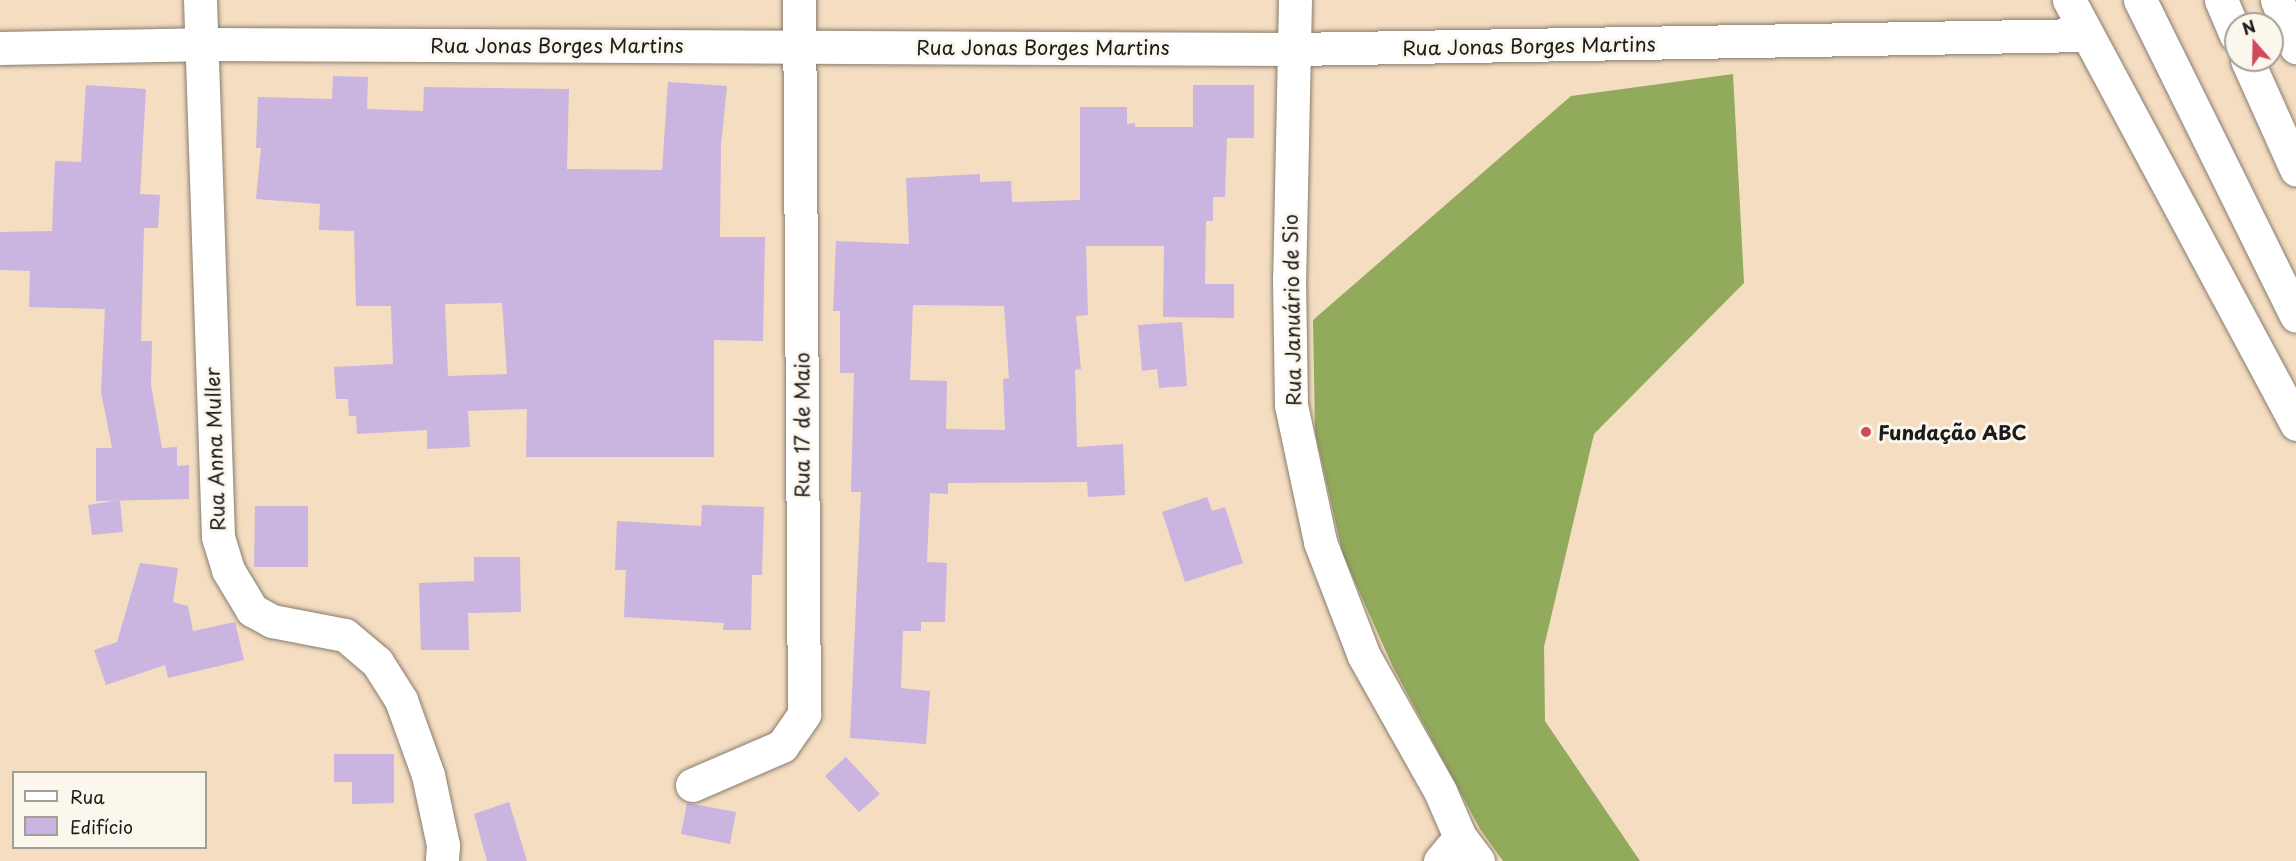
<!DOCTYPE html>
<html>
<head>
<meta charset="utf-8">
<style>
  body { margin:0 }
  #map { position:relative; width:2296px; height:861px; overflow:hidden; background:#f4ddc1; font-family:"Playpen Sans",sans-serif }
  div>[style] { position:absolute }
  .forest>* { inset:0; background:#91aa5b }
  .building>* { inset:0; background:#cab4e0 }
  .roads { filter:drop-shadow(0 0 2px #887c6e) drop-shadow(0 0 2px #887c6e) }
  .street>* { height:33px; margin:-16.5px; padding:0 16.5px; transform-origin:16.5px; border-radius:16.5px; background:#fff }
  .highway>* { height:33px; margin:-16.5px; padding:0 16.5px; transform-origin:16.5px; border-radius:16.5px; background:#fff }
  .dots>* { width:16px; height:16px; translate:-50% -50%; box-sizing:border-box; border:3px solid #fbf7ec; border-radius:50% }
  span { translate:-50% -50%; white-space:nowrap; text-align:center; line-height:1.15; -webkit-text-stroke:6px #fbf7ec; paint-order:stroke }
  .street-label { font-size:20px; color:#1c1c1c }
  .poi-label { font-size:20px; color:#1c1c1c; font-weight:700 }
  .left { translate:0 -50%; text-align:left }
  .legend { position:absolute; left:12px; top:771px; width:195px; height:78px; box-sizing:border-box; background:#fbf7ec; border:2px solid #a29f99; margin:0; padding:8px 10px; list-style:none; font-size:18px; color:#1c1c1c }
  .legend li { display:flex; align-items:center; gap:12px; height:30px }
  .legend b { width:30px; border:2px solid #a29f99 }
  .north { position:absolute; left:2224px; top:12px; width:60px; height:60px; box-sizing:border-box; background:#fbf7ec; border:2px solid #a29f99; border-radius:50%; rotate:340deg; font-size:16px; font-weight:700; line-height:24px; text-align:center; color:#1c1c1c }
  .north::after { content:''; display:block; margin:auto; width:21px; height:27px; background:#d1495b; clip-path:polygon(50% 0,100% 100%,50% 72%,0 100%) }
</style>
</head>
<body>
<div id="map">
  <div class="forest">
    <div style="clip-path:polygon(1733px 74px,1744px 283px,1594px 434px,1544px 647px,1545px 721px,1640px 861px,1503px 861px,1480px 829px,1393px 667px,1343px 555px,1315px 432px,1313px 320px,1571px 96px)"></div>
  </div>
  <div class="building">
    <div style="clip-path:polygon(evenodd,333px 76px,368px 77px,367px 109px,423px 111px,424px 87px,569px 89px,567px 169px,662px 170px,668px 82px,727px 86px,721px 146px,720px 237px,765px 237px,763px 341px,714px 340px,714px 457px,526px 457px,527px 409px,468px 411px,470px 447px,427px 449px,427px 430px,357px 434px,356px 416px,349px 416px,348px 399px,336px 399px,334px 367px,393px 364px,391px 306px,356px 306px,354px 231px,319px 230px,320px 204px,256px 199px,261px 148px,256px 148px,258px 97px,332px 99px,333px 76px,502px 303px,507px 374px,448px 376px,445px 304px,502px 303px)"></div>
    <div style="clip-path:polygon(86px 85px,146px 89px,140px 194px,160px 195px,158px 228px,144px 228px,141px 341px,152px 341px,151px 385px,162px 448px,177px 447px,177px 466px,189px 465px,189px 499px,96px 501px,96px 448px,112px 448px,101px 392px,105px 309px,29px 307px,30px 271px,0 270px,0 232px,52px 231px,55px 161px,81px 162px)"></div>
    <div style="clip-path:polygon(evenodd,1193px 85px,1254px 85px,1254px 138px,1227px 138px,1225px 197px,1213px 197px,1213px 221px,1206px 221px,1205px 284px,1234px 284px,1234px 318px,1163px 317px,1164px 246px,1086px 246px,1088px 315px,1076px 316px,1081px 369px,1075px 370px,1077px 447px,1123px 444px,1125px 495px,1088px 497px,1087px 482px,948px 483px,948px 494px,930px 493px,927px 562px,947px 563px,945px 622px,921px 622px,921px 631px,903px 631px,901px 688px,930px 691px,926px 744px,850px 738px,861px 492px,851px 492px,854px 373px,840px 373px,840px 311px,833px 311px,836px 241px,909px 244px,906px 178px,980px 174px,980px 182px,1011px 181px,1012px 202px,1080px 200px,1080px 107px,1127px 107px,1127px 124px,1135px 123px,1135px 127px,1193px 127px,1193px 85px,913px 305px,1004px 306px,1009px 378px,1003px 379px,1005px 430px,946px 429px,947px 381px,910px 380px,913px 305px)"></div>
    <div style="clip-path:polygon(1182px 322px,1187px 386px,1159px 388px,1157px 369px,1142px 371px,1138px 325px)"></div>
    <div style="clip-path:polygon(1207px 497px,1212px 511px,1225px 507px,1243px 563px,1185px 582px,1162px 512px)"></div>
    <div style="clip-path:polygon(120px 500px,123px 532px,92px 535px,88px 505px)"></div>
    <div style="clip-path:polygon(702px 505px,764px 507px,762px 575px,752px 575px,751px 630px,723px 630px,724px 623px,624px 617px,626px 570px,615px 570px,617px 521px,701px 526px)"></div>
    <div style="clip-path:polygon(255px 506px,308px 506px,308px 567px,254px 567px)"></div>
    <div style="clip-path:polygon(474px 557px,520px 557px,521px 612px,468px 613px,469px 650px,421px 650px,419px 583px,474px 581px)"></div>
    <div style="clip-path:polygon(140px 563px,178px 568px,173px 602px,188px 606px,193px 631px,235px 622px,244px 660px,168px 678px,165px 665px,106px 685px,94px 650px,117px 642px)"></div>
    <div style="clip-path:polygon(334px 754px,394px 754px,394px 803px,352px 804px,352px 782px,334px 782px)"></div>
    <div style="clip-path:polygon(846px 757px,880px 794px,859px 812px,825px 776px)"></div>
    <div style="clip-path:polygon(509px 802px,527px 861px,487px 861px,474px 814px)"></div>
    <div style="clip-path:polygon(687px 803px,736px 812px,730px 844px,681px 834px)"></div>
  </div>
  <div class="roads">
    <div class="street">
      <div style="left:200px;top:0;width:537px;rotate:88.08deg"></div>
      <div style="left:218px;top:537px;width:34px;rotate:73deg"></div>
      <div style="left:228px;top:570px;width:47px;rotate:59deg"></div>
      <div style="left:252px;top:610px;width:23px;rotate:29deg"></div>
      <div style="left:272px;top:621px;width:74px;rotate:10.9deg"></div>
      <div style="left:345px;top:635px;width:42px;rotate:40.2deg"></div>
      <div style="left:377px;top:662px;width:45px;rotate:57.7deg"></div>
      <div style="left:401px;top:700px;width:80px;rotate:70.2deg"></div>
      <div style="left:428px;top:775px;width:72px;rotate:77.9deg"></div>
      <div style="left:443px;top:845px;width:16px;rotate:94deg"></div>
      <div style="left:1295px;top:0;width:278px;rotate:91.2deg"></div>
      <div style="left:1289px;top:278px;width:127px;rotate:89.1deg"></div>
      <div style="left:1291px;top:405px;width:140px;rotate:78deg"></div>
      <div style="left:1320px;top:542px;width:122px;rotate:68.9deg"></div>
      <div style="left:1364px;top:656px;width:155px;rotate:60.6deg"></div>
      <div style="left:1440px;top:791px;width:50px;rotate:66.5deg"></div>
      <div style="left:1460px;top:837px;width:30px;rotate:53deg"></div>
      <div style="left:2069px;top:0;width:481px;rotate:61.8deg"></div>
      <div style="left:0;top:48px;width:200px;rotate:-1.1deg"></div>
      <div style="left:200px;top:44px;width:1093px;rotate:0.26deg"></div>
      <div style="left:1293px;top:49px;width:793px;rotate:-1.01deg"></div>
      <div style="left:692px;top:785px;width:98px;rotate:-23.4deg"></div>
      <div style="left:782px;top:746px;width:39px;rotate:-55deg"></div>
      <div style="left:804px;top:714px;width:714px;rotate:-90.4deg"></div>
      <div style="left:1440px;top:861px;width:31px;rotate:-50deg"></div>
    </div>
    <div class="highway">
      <div style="left:2140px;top:0;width:352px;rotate:63.7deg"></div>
      <div style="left:2221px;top:0;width:38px;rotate:67deg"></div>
      <div style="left:2277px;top:0;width:51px;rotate:68deg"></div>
      <div style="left:2247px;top:60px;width:120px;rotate:65.8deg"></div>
    </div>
  </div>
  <div class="dots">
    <div style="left:1866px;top:432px;background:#d1495b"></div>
  </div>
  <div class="street-label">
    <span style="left:557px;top:45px">Rua Jonas Borges Martins</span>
    <span style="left:1529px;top:46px;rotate:-1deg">Rua Jonas Borges Martins</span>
    <span style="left:1043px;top:47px">Rua Jonas Borges Martins</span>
    <span style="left:1292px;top:310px;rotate:-91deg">Rua Januário de Sio</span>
    <span style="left:802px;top:425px;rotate:-90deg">Rua 17 de Maio</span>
    <span style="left:215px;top:449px;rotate:-92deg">Rua Anna Muller</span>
  </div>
  <div class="poi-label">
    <span class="left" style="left:1878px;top:432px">Fundação ABC</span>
  </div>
  <ul class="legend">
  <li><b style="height:8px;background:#fff"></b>Rua</li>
  <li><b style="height:16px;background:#cab4e0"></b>Edifício</li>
  </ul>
  <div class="north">N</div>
</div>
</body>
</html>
